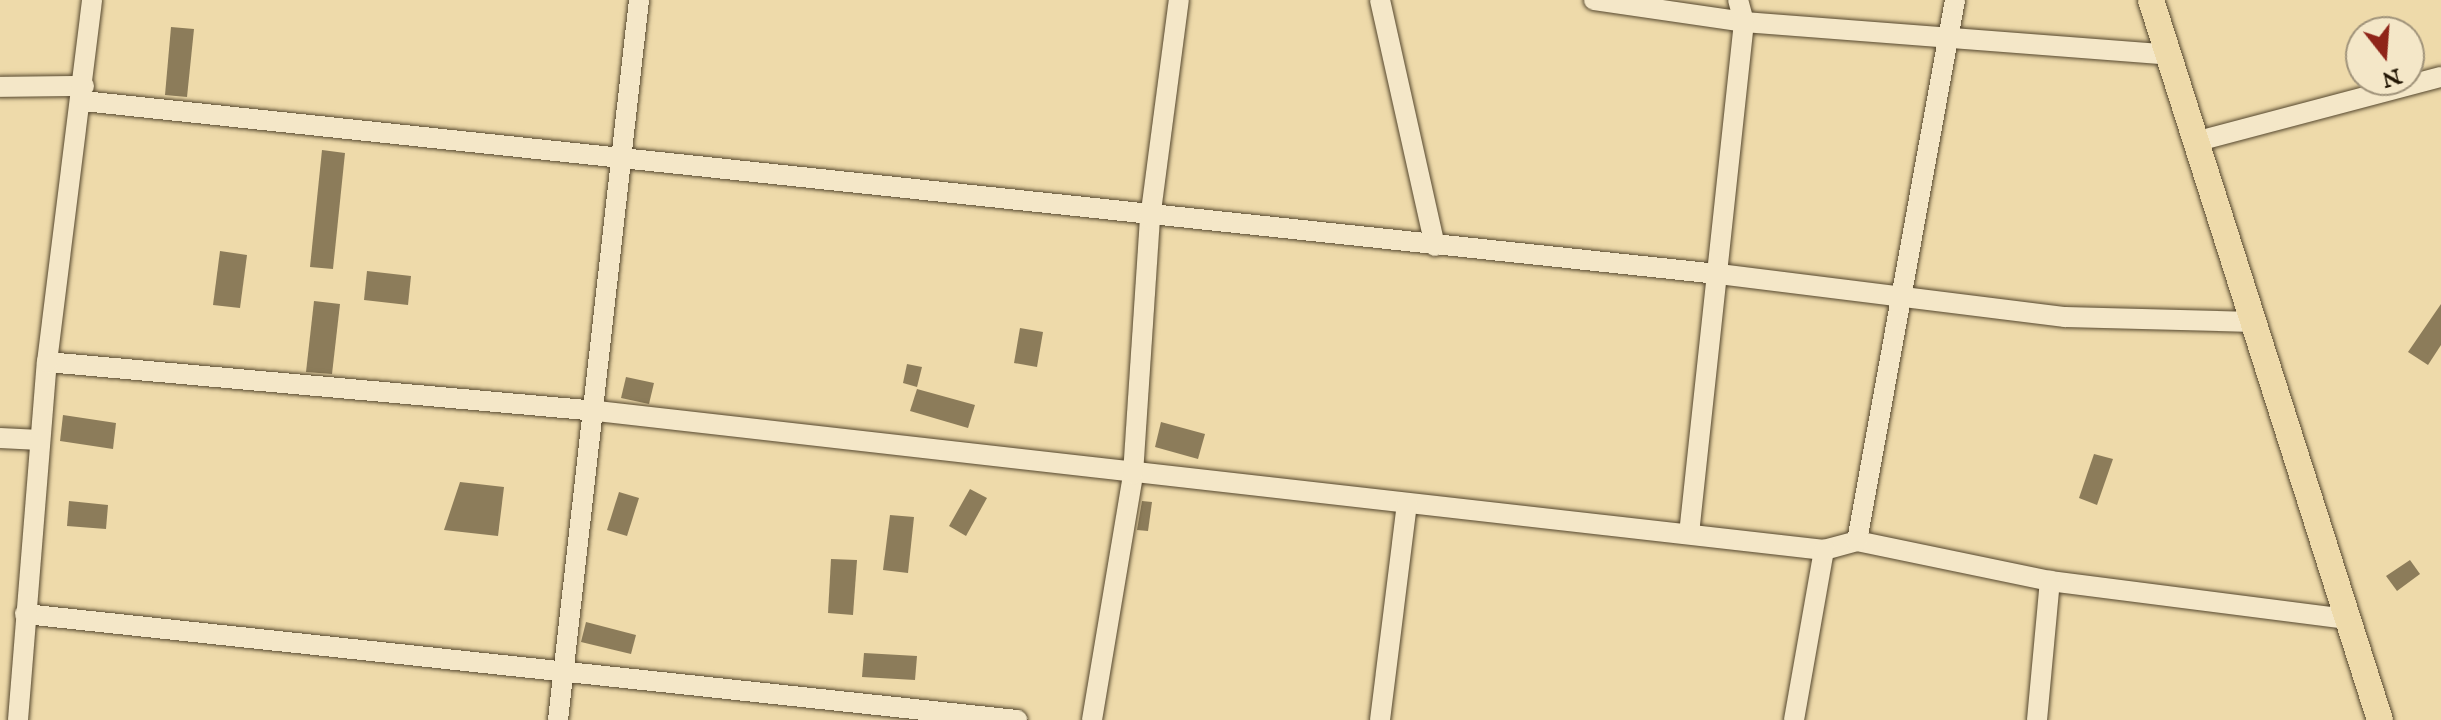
<!DOCTYPE html>
<html>
<head>
<meta charset="utf-8">
<style>
  body { margin:0 }
  #map { position:relative; width:2441px; height:720px; overflow:hidden; background:#eedaaa; font-family:"IM FELL English",serif }
  div>[style] { position:absolute }
  .building>* { inset:0; background:#8c7c5a }
  .roads { filter:drop-shadow(0 0 2px #55472e) drop-shadow(0 0 2px #55472e) }
  .minor>* { height:20px; margin:-10px; padding:0 10px; transform-origin:10px; border-radius:10px; background:#f4e7c8 }
  .major>* { height:26px; margin:-13px; padding:0 13px; transform-origin:13px; border-radius:13px; background:#eedaaa }
  span { translate:-50% -50%; white-space:nowrap; text-align:center; line-height:1.15; -webkit-text-stroke:6px #f4e7c8; paint-order:stroke }
  .north { position:absolute; left:2345px; top:16px; width:80px; height:80px; box-sizing:border-box; background:#f4e7c8; border:2px solid #a0937a; border-radius:50%; rotate:163deg; font-size:22px; font-weight:700; line-height:32px; text-align:center; color:#221604 }
  .north::after { content:''; display:block; margin:auto; width:28px; height:36px; background:#8f2418; clip-path:polygon(50% 0,100% 100%,50% 72%,0 100%) }
</style>
</head>
<body>
<div id="map">
  <div class="building">
    <div style="clip-path:polygon(171px 27px,194px 29px,187px 97px,165px 95px)"></div>
    <div style="clip-path:polygon(322px 150px,345px 153px,333px 269px,310px 267px)"></div>
    <div style="clip-path:polygon(220px 251px,247px 255px,240px 308px,213px 305px)"></div>
    <div style="clip-path:polygon(367px 271px,411px 276px,408px 305px,364px 300px)"></div>
    <div style="clip-path:polygon(314px 301px,340px 304px,332px 374px,306px 372px)"></div>
    <div style="clip-path:polygon(2441px 304px,2441px 345px,2428px 365px,2408px 352px)"></div>
    <div style="clip-path:polygon(1020px 328px,1043px 332px,1037px 367px,1014px 363px)"></div>
    <div style="clip-path:polygon(907px 364px,922px 367px,917px 387px,903px 383px)"></div>
    <div style="clip-path:polygon(626px 377px,654px 383px,649px 404px,621px 398px)"></div>
    <div style="clip-path:polygon(917px 389px,975px 405px,968px 428px,910px 411px)"></div>
    <div style="clip-path:polygon(63px 415px,116px 423px,113px 449px,60px 441px)"></div>
    <div style="clip-path:polygon(1161px 422px,1205px 434px,1198px 459px,1155px 447px)"></div>
    <div style="clip-path:polygon(2094px 454px,2113px 459px,2097px 505px,2079px 498px)"></div>
    <div style="clip-path:polygon(460px 482px,504px 487px,498px 536px,444px 530px)"></div>
    <div style="clip-path:polygon(970px 489px,987px 498px,966px 536px,949px 526px)"></div>
    <div style="clip-path:polygon(619px 492px,639px 498px,627px 536px,607px 530px)"></div>
    <div style="clip-path:polygon(69px 501px,108px 505px,106px 529px,67px 526px)"></div>
    <div style="clip-path:polygon(1142px 501px,1152px 502px,1148px 531px,1137px 530px)"></div>
    <div style="clip-path:polygon(890px 515px,914px 517px,908px 573px,883px 570px)"></div>
    <div style="clip-path:polygon(831px 559px,857px 560px,853px 615px,828px 613px)"></div>
    <div style="clip-path:polygon(2410px 560px,2420px 574px,2397px 591px,2386px 576px)"></div>
    <div style="clip-path:polygon(586px 622px,636px 635px,631px 654px,581px 642px)"></div>
    <div style="clip-path:polygon(864px 653px,917px 656px,915px 680px,862px 677px)"></div>
  </div>
  <div class="roads">
    <div class="minor">
      <div style="left:1380px;top:0;width:252px;rotate:77.4deg"></div>
      <div style="left:1594px;top:0;width:152px;rotate:8.3deg"></div>
      <div style="left:1744px;top:22px;width:427px;rotate:4.4deg"></div>
      <div style="left:0;top:87px;width:84px;rotate:-0.7deg"></div>
      <div style="left:83px;top:101px;width:1645px;rotate:6.04deg"></div>
      <div style="left:1719px;top:274px;width:349px;rotate:7.1deg"></div>
      <div style="left:2065px;top:317px;width:188px;rotate:1.5deg"></div>
      <div style="left:2198px;top:141px;width:251px;rotate:-14.8deg"></div>
      <div style="left:47px;top:362px;width:552px;rotate:5.09deg"></div>
      <div style="left:597px;top:411px;width:1235px;rotate:6.46deg"></div>
      <div style="left:1824px;top:550px;width:34px;rotate:-15deg"></div>
      <div style="left:1857px;top:541px;width:197px;rotate:11.7deg"></div>
      <div style="left:2050px;top:581px;width:300px;rotate:7.3deg"></div>
      <div style="left:0;top:438px;width:40px;rotate:2.9deg"></div>
      <div style="left:1689px;top:534px;width:515px;rotate:-83.87deg"></div>
      <div style="left:1744px;top:22px;width:23px;rotate:-105deg"></div>
      <div style="left:1857px;top:541px;width:550px;rotate:-79.73deg"></div>
      <div style="left:25px;top:614px;width:998px;rotate:6.1deg"></div>
      <div style="left:18px;top:720px;width:359px;rotate:-85.4deg"></div>
      <div style="left:47px;top:362px;width:365px;rotate:-82.9deg"></div>
      <div style="left:558px;top:720px;width:725px;rotate:-83.58deg"></div>
      <div style="left:1092px;top:720px;width:249px;rotate:-80.5deg"></div>
      <div style="left:1133px;top:474px;width:256px;rotate:-86.2deg"></div>
      <div style="left:1150px;top:219px;width:221px;rotate:-82.5deg"></div>
      <div style="left:1380px;top:720px;width:218px;rotate:-82.9deg"></div>
      <div style="left:1794px;top:720px;width:173px;rotate:-80deg"></div>
      <div style="left:2037px;top:720px;width:140px;rotate:-84.7deg"></div>
    </div>
    <div class="major">
      <div style="left:2151px;top:0;width:756px;rotate:72.36deg"></div>
    </div>
  </div>
  <div class="north">N</div>
</div>
</body>
</html>
